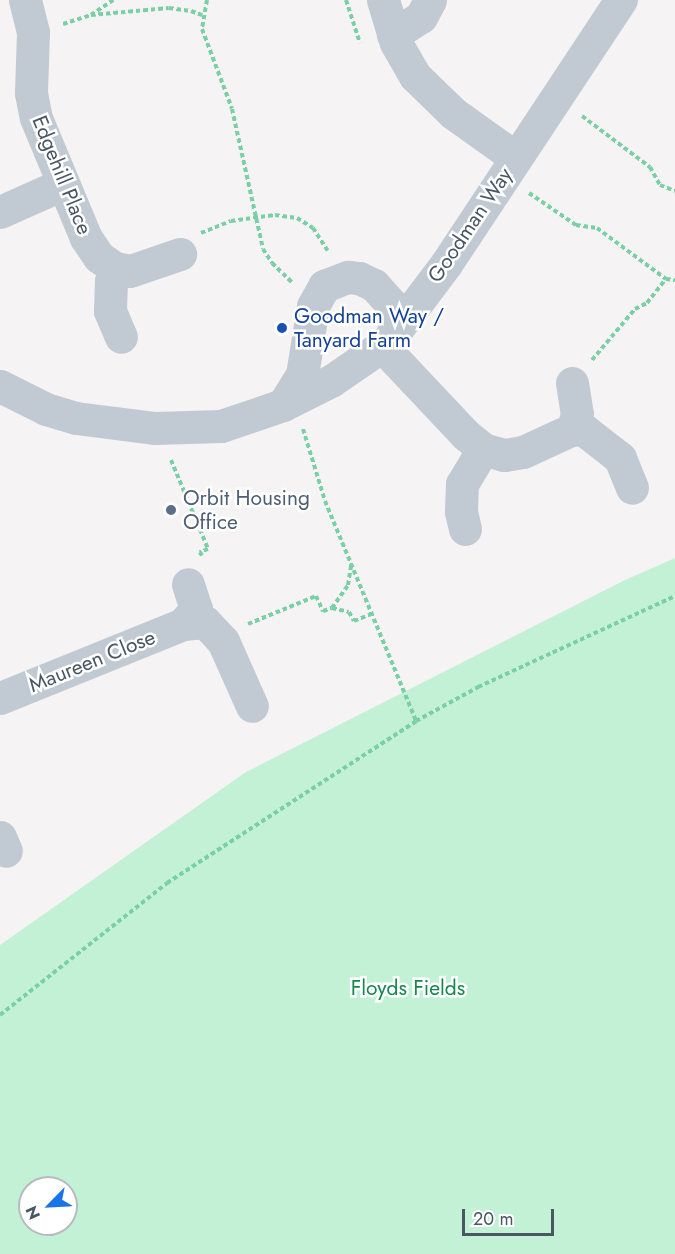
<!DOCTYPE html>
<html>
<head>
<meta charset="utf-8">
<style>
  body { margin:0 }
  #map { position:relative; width:675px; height:1254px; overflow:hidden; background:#f5f3f3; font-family:Jost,sans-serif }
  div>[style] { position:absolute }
  .green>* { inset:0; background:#c3f1d5 }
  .path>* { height:4px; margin-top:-2px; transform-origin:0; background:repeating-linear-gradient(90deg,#7ad0a6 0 4.5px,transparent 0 7.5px) }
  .minor>* { height:33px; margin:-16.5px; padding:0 16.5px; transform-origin:16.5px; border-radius:16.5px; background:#c1cad2 }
  .dots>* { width:16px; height:16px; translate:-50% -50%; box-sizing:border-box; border:3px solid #fff; border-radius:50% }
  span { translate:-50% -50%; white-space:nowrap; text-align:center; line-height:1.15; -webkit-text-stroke:5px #fff; paint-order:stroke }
  .street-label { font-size:21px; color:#4a5661 }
  .transit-label { font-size:21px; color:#164399 }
  .left { translate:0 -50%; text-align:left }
  .service-label { font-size:21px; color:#4e5e75 }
  .park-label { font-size:21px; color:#17864f }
  .north { position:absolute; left:18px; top:1176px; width:60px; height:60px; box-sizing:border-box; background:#fff; border:2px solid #b7bbc0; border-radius:50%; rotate:246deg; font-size:16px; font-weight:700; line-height:24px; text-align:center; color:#4a5661 }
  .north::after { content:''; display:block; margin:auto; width:21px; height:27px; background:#1a73e8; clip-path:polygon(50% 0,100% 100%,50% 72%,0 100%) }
  .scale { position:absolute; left:462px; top:1209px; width:92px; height:27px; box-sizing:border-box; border:3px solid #4a5661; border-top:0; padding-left:8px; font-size:18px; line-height:21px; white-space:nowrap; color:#4a5661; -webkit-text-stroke:4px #fff; paint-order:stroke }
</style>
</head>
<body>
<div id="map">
  <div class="green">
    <div style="clip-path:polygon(evenodd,675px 558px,675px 1254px,0 1254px,0 945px,246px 772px,625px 580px,675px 558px,30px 1188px,66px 1188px,66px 1224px,30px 1224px,30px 1188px)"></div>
  </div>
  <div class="path">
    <div style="left:207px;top:0;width:29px;rotate:100deg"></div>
    <div style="left:202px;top:29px;width:85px;rotate:69.4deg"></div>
    <div style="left:232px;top:109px;width:143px;rotate:77.5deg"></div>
    <div style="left:263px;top:249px;width:17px;rotate:57deg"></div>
    <div style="left:272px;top:263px;width:28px;rotate:44deg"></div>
    <div style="left:346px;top:0;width:45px;rotate:72deg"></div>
    <div style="left:91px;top:15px;width:27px;rotate:-34deg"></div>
    <div style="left:63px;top:24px;width:29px;rotate:-18deg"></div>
    <div style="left:91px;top:15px;width:78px;rotate:-5.1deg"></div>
    <div style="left:169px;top:8px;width:22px;rotate:8deg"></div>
    <div style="left:191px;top:11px;width:12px;rotate:20deg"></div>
    <div style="left:582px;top:116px;width:85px;rotate:36.9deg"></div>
    <div style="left:650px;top:167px;width:21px;rotate:61deg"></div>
    <div style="left:660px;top:185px;width:16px;rotate:22deg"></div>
    <div style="left:529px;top:193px;width:57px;rotate:34.2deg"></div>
    <div style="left:576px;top:225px;width:21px;rotate:8deg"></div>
    <div style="left:597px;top:228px;width:86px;rotate:36.5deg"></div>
    <div style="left:201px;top:233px;width:32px;rotate:-22deg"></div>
    <div style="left:231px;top:221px;width:44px;rotate:-7.8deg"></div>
    <div style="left:275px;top:215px;width:22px;rotate:8deg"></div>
    <div style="left:297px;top:218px;width:19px;rotate:32deg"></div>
    <div style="left:313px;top:228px;width:27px;rotate:57deg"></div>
    <div style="left:592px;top:360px;width:67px;rotate:-49.9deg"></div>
    <div style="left:635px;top:309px;width:13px;rotate:-27deg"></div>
    <div style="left:647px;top:303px;width:31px;rotate:-52deg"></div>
    <div style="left:666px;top:279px;width:9px;rotate:6deg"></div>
    <div style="left:303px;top:429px;width:75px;rotate:73deg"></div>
    <div style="left:325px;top:501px;width:238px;rotate:67.5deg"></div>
    <div style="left:171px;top:460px;width:96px;rotate:67.4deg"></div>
    <div style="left:208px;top:549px;width:9px;rotate:159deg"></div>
    <div style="left:200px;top:552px;width:4px;rotate:63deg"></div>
    <div style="left:332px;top:608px;width:28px;rotate:-55deg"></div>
    <div style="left:348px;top:585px;width:20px;rotate:-81deg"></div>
    <div style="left:248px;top:624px;width:74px;rotate:-22.4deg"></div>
    <div style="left:316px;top:596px;width:17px;rotate:65deg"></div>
    <div style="left:323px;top:611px;width:9px;rotate:-18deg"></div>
    <div style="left:332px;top:608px;width:17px;rotate:13deg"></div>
    <div style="left:349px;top:612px;width:10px;rotate:61deg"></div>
    <div style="left:354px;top:621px;width:18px;rotate:-22deg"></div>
    <div style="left:0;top:1015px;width:213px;rotate:-38.3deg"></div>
    <div style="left:167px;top:883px;width:297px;rotate:-33deg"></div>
    <div style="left:416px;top:721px;width:71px;rotate:-28.7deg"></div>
    <div style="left:478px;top:687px;width:217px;rotate:-24.8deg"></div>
  </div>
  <div class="minor">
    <div style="left:25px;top:0;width:33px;rotate:76deg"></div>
    <div style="left:33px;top:32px;width:61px;rotate:91.9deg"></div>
    <div style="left:31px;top:93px;width:25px;rotate:79deg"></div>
    <div style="left:36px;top:118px;width:130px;rotate:67.4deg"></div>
    <div style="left:86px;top:238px;width:23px;rotate:56deg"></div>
    <div style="left:99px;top:257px;width:19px;rotate:35deg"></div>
    <div style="left:115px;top:268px;width:15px;rotate:11deg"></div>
    <div style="left:130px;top:271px;width:53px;rotate:-18.8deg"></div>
    <div style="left:383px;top:0;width:45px;rotate:73.2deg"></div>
    <div style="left:396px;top:43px;width:38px;rotate:60deg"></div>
    <div style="left:415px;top:76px;width:53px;rotate:44.2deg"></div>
    <div style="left:453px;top:113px;width:77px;rotate:35.5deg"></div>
    <div style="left:393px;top:35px;width:33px;rotate:-33deg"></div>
    <div style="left:421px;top:17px;width:19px;rotate:-62deg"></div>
    <div style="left:0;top:212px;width:69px;rotate:-24deg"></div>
    <div style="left:115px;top:268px;width:14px;rotate:107deg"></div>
    <div style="left:111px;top:281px;width:30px;rotate:92deg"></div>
    <div style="left:110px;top:311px;width:28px;rotate:67deg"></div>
    <div style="left:382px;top:346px;width:122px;rotate:46.7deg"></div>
    <div style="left:466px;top:435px;width:22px;rotate:39deg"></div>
    <div style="left:483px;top:449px;width:22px;rotate:16deg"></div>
    <div style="left:504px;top:455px;width:19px;rotate:-9deg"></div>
    <div style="left:523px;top:452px;width:55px;rotate:-24.7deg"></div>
    <div style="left:573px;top:429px;width:11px;rotate:5deg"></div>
    <div style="left:584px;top:430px;width:46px;rotate:37.9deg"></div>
    <div style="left:620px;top:458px;width:32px;rotate:68deg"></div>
    <div style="left:572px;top:383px;width:31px;rotate:81deg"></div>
    <div style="left:577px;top:414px;width:16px;rotate:105deg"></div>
    <div style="left:0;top:386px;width:51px;rotate:26.6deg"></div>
    <div style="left:46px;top:409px;width:31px;rotate:17deg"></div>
    <div style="left:76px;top:418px;width:80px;rotate:7.2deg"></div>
    <div style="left:155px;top:428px;width:66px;rotate:-1.7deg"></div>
    <div style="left:221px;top:426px;width:65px;rotate:-18.7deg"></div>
    <div style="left:283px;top:405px;width:54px;rotate:-26.6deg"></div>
    <div style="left:331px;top:381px;width:62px;rotate:-34.5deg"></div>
    <div style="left:382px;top:346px;width:13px;rotate:-45deg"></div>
    <div style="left:391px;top:337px;width:91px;rotate:-53deg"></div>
    <div style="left:446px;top:264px;width:317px;rotate:-56.5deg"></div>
    <div style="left:283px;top:405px;width:36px;rotate:-58deg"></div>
    <div style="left:302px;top:375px;width:70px;rotate:-80.9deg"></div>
    <div style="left:313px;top:306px;width:23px;rotate:-61deg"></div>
    <div style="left:324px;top:286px;width:26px;rotate:-21deg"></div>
    <div style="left:348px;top:277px;width:11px;rotate:5deg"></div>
    <div style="left:359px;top:278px;width:17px;rotate:25deg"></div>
    <div style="left:374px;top:285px;width:25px;rotate:48deg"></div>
    <div style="left:391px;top:304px;width:21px;rotate:79deg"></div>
    <div style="left:395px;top:325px;width:13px;rotate:108deg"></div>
    <div style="left:465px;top:529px;width:18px;rotate:-103deg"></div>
    <div style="left:461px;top:511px;width:27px;rotate:-88deg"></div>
    <div style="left:462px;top:484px;width:41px;rotate:-59deg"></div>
    <div style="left:183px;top:624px;width:22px;rotate:-5deg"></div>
    <div style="left:205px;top:622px;width:26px;rotate:47deg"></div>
    <div style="left:223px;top:641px;width:71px;rotate:66deg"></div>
    <div style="left:0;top:698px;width:197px;rotate:-22deg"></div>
    <div style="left:183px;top:624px;width:20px;rotate:-49deg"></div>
    <div style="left:196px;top:609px;width:26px;rotate:-108deg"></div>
    <div style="left:0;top:837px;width:15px;rotate:67deg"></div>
  </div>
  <div class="dots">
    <div style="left:282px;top:328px;background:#1a4fb4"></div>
    <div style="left:171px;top:510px;background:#5c6f8a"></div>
  </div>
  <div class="street-label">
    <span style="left:62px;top:175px;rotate:68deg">Edgehill Place</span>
    <span style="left:470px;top:225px;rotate:-56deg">Goodman Way</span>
    <span style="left:92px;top:661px;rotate:-22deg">Maureen Close</span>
  </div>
  <div class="transit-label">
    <span class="left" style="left:294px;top:328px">Goodman Way /<br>Tanyard Farm</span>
  </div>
  <div class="service-label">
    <span class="left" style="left:183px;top:510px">Orbit Housing<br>Office</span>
  </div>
  <div class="park-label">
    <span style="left:408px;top:988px">Floyds Fields</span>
  </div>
  <div class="north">N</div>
  <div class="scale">20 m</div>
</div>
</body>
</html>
